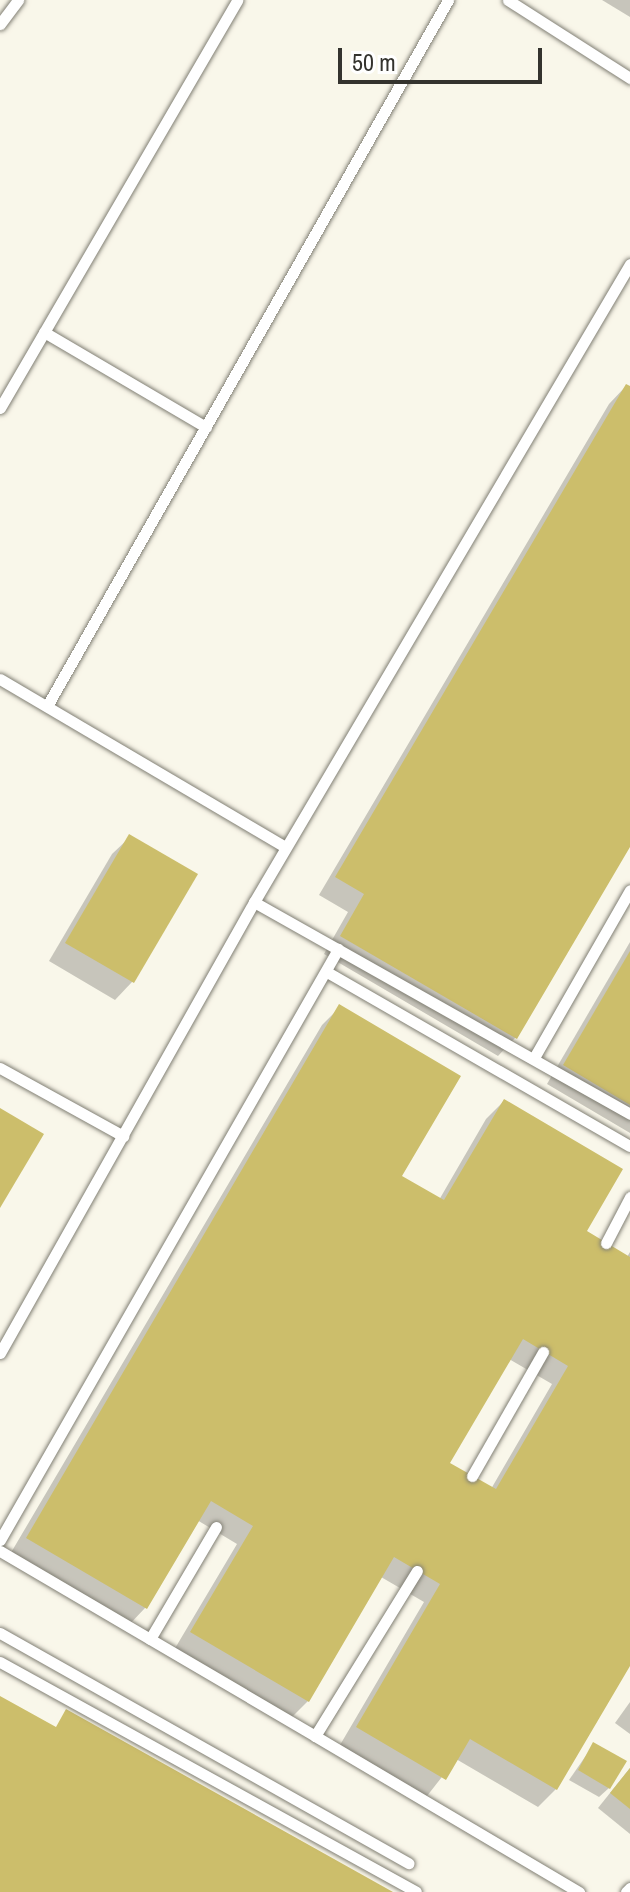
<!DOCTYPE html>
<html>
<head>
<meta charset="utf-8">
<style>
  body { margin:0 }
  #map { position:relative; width:630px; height:1892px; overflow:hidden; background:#f9f7ea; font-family:"Archivo Narrow",sans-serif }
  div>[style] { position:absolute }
  .shadow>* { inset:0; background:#0003 }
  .building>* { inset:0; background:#ccbe6b }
  .roads { filter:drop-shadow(0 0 2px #817f74) drop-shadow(0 0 2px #817f74) }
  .service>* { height:11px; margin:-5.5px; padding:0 5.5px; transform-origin:5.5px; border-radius:5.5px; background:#fff }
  span { translate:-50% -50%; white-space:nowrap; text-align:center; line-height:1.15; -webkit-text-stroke:6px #fff; paint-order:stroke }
  .scale { position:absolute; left:338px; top:48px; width:204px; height:36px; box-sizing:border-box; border:4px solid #34332e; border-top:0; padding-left:10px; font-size:24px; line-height:28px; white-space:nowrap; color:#34332e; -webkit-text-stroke:6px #fff; paint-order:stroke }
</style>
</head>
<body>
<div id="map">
  <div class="shadow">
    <div style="clip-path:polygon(602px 0,630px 0,630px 17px)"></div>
    <div style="clip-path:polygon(626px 386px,630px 843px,515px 1038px,498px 1056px,324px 954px,348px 912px,319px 895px,609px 404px)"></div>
    <div style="clip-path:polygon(130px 837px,195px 875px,132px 982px,115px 1000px,49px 961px,112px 854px)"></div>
    <div style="clip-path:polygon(630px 942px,630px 1133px,547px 1084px)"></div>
    <div style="clip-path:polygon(evenodd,340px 1007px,399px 1177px,439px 1200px,486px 1119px,504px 1101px,584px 1232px,627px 1257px,630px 1252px,630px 1662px,556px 1789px,538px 1807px,456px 1759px,427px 1796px,340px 1745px,424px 1602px,381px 1577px,308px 1701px,290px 1719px,174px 1650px,237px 1544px,197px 1520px,145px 1608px,128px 1626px,9px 1556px,322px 1025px,340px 1007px,509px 1359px,552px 1384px,491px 1489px,448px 1463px,509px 1359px)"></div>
    <div style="clip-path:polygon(630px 1702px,630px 1734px,615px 1723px)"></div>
    <div style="clip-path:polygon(594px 1744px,609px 1788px,599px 1797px,569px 1780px)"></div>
    <div style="clip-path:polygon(630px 1768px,630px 1834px,598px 1808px)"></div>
  </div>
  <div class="building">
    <div style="clip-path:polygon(626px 384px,630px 386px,630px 847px,517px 1039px,340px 936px,364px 894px,335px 877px)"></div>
    <div style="clip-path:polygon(129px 834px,198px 874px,134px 983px,65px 943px)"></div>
    <div style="clip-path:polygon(630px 951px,630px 1105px,563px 1065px)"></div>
    <div style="clip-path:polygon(evenodd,339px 1004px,461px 1076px,402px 1176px,444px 1200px,504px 1099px,623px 1169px,587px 1231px,630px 1257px,630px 1666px,557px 1790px,470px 1739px,446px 1780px,356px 1727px,440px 1584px,394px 1557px,309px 1702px,190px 1632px,253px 1526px,211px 1501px,147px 1609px,26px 1538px,339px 1004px,523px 1339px,568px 1366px,496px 1489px,450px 1463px,523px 1339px)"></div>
    <div style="clip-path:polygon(0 1108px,44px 1134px,0 1208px)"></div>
    <div style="clip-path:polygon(0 1696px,56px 1727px,66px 1709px,393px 1892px,0 1892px)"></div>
    <div style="clip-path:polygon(593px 1742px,627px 1761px,610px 1789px,578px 1770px)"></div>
    <div style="clip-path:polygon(630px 1768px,630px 1809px,610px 1793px)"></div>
  </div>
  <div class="roads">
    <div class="service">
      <div style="left:508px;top:0;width:145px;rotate:32.6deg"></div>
      <div style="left:0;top:24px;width:30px;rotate:-53deg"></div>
      <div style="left:630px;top:264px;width:741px;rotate:120.51deg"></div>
      <div style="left:254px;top:902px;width:432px;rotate:29.4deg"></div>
      <div style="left:44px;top:332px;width:188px;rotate:30.4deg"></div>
      <div style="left:0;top:408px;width:472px;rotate:-59.8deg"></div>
      <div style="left:0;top:679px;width:329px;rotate:30.5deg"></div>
      <div style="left:47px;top:706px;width:812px;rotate:-60.4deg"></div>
      <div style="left:327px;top:972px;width:349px;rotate:29.9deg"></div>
      <div style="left:535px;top:1056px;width:191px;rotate:-60.2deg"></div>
      <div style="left:0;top:1068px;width:141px;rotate:28.9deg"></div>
      <div style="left:606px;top:1243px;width:52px;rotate:-62.4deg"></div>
      <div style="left:0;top:1353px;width:518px;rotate:-60.61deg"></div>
      <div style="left:472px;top:1476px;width:143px;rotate:-60.2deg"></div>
      <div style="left:0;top:1540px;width:681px;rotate:-60.23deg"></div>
      <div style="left:0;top:1551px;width:365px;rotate:30.4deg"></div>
      <div style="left:315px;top:1736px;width:194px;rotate:-58.3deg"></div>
      <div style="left:0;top:1633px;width:469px;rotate:29.4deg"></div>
      <div style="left:150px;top:1639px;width:130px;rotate:-59.5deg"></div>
      <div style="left:0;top:1662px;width:475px;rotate:28.9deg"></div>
      <div style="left:315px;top:1736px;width:307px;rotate:30.6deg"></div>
      <div style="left:626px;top:1892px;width:6px;rotate:-45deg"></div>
    </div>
  </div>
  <div class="scale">50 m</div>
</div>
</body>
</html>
